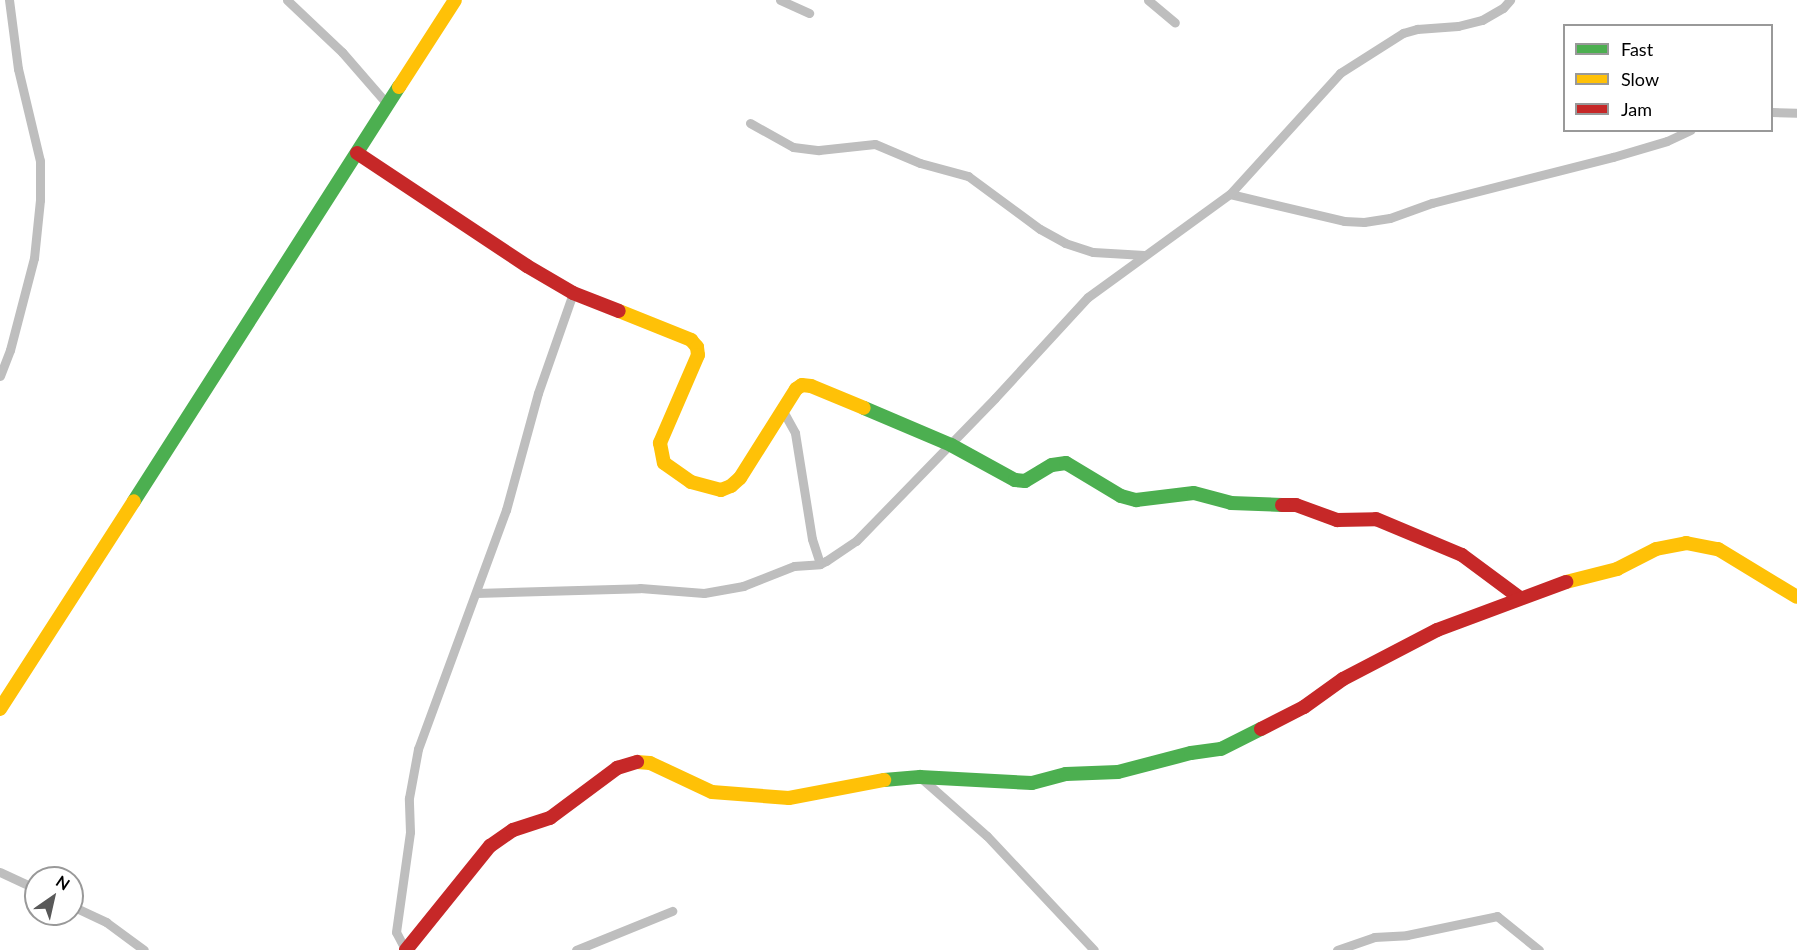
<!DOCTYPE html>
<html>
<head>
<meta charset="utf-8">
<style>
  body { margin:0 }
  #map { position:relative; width:1797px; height:950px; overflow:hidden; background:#fff; font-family:Lato,sans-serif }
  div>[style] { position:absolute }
  .street>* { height:9px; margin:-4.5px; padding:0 4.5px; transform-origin:4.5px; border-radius:4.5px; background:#bebebe }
  .fast>* { height:14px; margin:-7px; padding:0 7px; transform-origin:7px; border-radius:7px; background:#4caf50 }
  .slow>* { height:14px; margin:-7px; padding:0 7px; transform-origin:7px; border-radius:7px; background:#ffc107 }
  .jam>* { height:14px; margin:-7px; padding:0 7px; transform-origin:7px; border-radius:7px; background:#c62828 }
  span { translate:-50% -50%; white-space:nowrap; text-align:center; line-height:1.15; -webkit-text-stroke:4.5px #fff; paint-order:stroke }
  .legend { position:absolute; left:1563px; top:24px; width:210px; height:108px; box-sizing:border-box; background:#fff; border:2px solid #999; margin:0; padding:8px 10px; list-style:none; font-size:18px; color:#000 }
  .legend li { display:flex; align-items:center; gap:12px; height:30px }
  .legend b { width:30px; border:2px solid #999 }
  .north { position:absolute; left:24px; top:866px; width:60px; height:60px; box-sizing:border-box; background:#fff; border:2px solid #999; border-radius:50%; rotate:34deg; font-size:16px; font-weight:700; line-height:24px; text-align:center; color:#000 }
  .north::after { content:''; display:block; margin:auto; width:21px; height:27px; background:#595959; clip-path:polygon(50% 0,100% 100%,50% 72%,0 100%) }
</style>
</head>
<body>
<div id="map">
  <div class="street">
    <div style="left:287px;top:0;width:76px;rotate:43.4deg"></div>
    <div style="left:342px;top:52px;width:70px;rotate:49deg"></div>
    <div style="left:780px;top:0;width:32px;rotate:24deg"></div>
    <div style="left:1148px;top:0;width:35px;rotate:40deg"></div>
    <div style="left:1772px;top:112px;width:25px;rotate:2deg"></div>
    <div style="left:750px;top:123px;width:49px;rotate:29.2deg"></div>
    <div style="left:793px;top:147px;width:26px;rotate:7deg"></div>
    <div style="left:819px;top:150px;width:56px;rotate:-6.1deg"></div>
    <div style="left:875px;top:144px;width:49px;rotate:22.9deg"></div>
    <div style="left:920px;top:163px;width:50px;rotate:15.2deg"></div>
    <div style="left:968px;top:176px;width:89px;rotate:36.4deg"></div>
    <div style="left:1040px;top:229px;width:29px;rotate:29deg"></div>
    <div style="left:1065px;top:243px;width:29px;rotate:18deg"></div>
    <div style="left:1093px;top:252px;width:51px;rotate:3.4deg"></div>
    <div style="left:1230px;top:194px;width:117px;rotate:13.3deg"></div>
    <div style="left:1344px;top:221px;width:20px;rotate:3deg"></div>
    <div style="left:1364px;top:222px;width:26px;rotate:-9deg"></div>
    <div style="left:1390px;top:218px;width:45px;rotate:-19.7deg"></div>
    <div style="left:1432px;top:203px;width:187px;rotate:-14.3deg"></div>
    <div style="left:1613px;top:157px;width:56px;rotate:-16.5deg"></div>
    <div style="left:1667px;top:141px;width:26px;rotate:-25deg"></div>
    <div style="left:0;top:376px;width:28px;rotate:-69deg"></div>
    <div style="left:10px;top:350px;width:95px;rotate:-75.4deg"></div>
    <div style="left:34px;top:258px;width:58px;rotate:-84.1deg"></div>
    <div style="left:40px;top:200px;width:39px;rotate:-90deg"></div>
    <div style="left:40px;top:161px;width:95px;rotate:-103.4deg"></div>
    <div style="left:18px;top:69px;width:70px;rotate:-97.4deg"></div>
    <div style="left:783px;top:411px;width:25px;rotate:61deg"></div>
    <div style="left:795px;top:433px;width:107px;rotate:80.9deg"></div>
    <div style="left:812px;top:539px;width:26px;rotate:72deg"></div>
    <div style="left:476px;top:593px;width:164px;rotate:-1.7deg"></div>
    <div style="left:640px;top:588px;width:64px;rotate:4.5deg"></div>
    <div style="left:704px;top:593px;width:40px;rotate:-10deg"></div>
    <div style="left:743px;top:586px;width:55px;rotate:-21.4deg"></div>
    <div style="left:794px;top:566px;width:26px;rotate:-4deg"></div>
    <div style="left:820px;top:564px;width:7px;rotate:-27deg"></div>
    <div style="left:826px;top:561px;width:36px;rotate:-34deg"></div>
    <div style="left:856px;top:541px;width:199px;rotate:-45.8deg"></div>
    <div style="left:995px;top:398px;width:137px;rotate:-47.4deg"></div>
    <div style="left:1088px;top:297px;width:175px;rotate:-36deg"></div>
    <div style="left:1230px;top:194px;width:164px;rotate:-47.7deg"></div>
    <div style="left:1340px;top:73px;width:75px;rotate:-32.4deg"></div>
    <div style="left:1403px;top:33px;width:15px;rotate:-16deg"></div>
    <div style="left:1417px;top:29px;width:41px;rotate:-4.2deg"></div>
    <div style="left:1458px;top:26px;width:25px;rotate:-14deg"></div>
    <div style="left:1482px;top:20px;width:24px;rotate:-30deg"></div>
    <div style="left:1503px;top:8px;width:11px;rotate:-49deg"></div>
    <div style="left:920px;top:777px;width:89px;rotate:41.4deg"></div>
    <div style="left:987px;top:836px;width:156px;rotate:46.8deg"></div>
    <div style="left:0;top:872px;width:40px;rotate:25deg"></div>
    <div style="left:72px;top:906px;width:38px;rotate:25deg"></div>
    <div style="left:106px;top:922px;width:47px;rotate:36.4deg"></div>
    <div style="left:405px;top:949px;width:19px;rotate:-118deg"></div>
    <div style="left:396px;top:932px;width:101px;rotate:-82deg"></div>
    <div style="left:410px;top:832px;width:34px;rotate:-92deg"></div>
    <div style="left:409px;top:798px;width:50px;rotate:-79.6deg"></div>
    <div style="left:418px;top:749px;width:255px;rotate:-69.8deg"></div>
    <div style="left:506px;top:510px;width:121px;rotate:-74.7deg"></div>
    <div style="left:538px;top:393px;width:106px;rotate:-70.7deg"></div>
    <div style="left:576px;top:950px;width:104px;rotate:-22.1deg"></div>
    <div style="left:1337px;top:950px;width:39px;rotate:-19deg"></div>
    <div style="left:1374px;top:937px;width:33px;rotate:-3deg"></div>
    <div style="left:1407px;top:935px;width:92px;rotate:-11.9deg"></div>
    <div style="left:1497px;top:916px;width:54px;rotate:39deg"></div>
  </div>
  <div class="fast">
    <div style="left:864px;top:408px;width:95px;rotate:23deg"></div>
    <div style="left:951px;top:445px;width:73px;rotate:28.7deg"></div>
    <div style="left:1015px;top:480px;width:10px;rotate:6deg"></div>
    <div style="left:1025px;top:481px;width:31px;rotate:-31deg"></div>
    <div style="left:1052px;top:465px;width:14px;rotate:-8deg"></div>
    <div style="left:1066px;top:463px;width:64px;rotate:31deg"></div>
    <div style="left:1121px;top:496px;width:16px;rotate:15deg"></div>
    <div style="left:1136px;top:500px;width:58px;rotate:-6.9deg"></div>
    <div style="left:1194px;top:493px;width:38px;rotate:15deg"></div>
    <div style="left:1231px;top:503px;width:51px;rotate:2.2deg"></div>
    <div style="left:134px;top:501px;width:492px;rotate:-57.4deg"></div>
    <div style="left:884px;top:780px;width:36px;rotate:-5deg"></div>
    <div style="left:920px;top:777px;width:112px;rotate:3.1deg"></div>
    <div style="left:1032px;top:783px;width:35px;rotate:-15deg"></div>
    <div style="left:1066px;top:774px;width:52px;rotate:-2.2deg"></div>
    <div style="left:1118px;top:772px;width:75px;rotate:-14.6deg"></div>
    <div style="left:1191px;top:753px;width:30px;rotate:-8deg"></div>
    <div style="left:1221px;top:749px;width:45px;rotate:-26.6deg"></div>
  </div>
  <div class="slow">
    <div style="left:399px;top:87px;width:103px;rotate:-57.2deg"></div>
    <div style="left:619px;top:311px;width:78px;rotate:21.9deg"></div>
    <div style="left:691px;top:340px;width:9px;rotate:49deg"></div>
    <div style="left:697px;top:347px;width:8px;rotate:83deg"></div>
    <div style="left:698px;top:355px;width:96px;rotate:113.4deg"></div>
    <div style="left:660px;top:443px;width:20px;rotate:79deg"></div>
    <div style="left:664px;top:463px;width:33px;rotate:35deg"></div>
    <div style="left:691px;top:482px;width:31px;rotate:15deg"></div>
    <div style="left:721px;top:490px;width:11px;rotate:-22deg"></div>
    <div style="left:731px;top:486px;width:12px;rotate:-42deg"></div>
    <div style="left:740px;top:478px;width:105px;rotate:-57.8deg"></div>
    <div style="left:796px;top:389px;width:7px;rotate:-34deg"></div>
    <div style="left:802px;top:385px;width:9px;rotate:6deg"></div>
    <div style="left:811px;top:386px;width:57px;rotate:22.5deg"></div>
    <div style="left:1566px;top:582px;width:53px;rotate:-14.3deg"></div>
    <div style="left:1617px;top:569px;width:44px;rotate:-27.1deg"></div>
    <div style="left:1656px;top:549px;width:31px;rotate:-11deg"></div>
    <div style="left:1686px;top:543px;width:33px;rotate:11deg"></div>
    <div style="left:1718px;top:549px;width:92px;rotate:31.3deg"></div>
    <div style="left:0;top:709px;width:247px;rotate:-57.2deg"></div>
    <div style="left:637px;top:762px;width:13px;rotate:4deg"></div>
    <div style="left:650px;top:763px;width:68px;rotate:25.1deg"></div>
    <div style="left:712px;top:792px;width:77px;rotate:4.5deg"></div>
    <div style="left:789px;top:798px;width:97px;rotate:-10.7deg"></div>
  </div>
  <div class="jam">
    <div style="left:357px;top:153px;width:204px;rotate:33.6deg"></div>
    <div style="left:527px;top:266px;width:53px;rotate:30.4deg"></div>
    <div style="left:573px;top:293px;width:49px;rotate:21.4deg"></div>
    <div style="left:1282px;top:505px;width:14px"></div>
    <div style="left:1296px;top:505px;width:44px;rotate:20.1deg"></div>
    <div style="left:1337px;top:520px;width:39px;rotate:-1deg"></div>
    <div style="left:1376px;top:519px;width:93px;rotate:22.7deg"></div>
    <div style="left:1462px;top:555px;width:72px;rotate:36.6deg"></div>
    <div style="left:1261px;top:729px;width:48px;rotate:-27.1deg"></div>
    <div style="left:1304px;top:707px;width:48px;rotate:-35.7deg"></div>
    <div style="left:1343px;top:679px;width:106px;rotate:-27.5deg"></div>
    <div style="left:1437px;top:630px;width:138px;rotate:-20.4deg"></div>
    <div style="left:406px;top:950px;width:134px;rotate:-51.1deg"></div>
    <div style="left:490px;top:846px;width:28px;rotate:-35deg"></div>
    <div style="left:513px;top:830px;width:39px;rotate:-18deg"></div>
    <div style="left:550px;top:818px;width:84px;rotate:-36.7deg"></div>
    <div style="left:617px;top:768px;width:21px;rotate:-17deg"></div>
  </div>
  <ul class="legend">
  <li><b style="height:8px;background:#4caf50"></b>Fast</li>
  <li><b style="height:8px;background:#ffc107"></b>Slow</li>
  <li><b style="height:8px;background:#c62828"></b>Jam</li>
  </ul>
  <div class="north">N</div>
</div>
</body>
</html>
